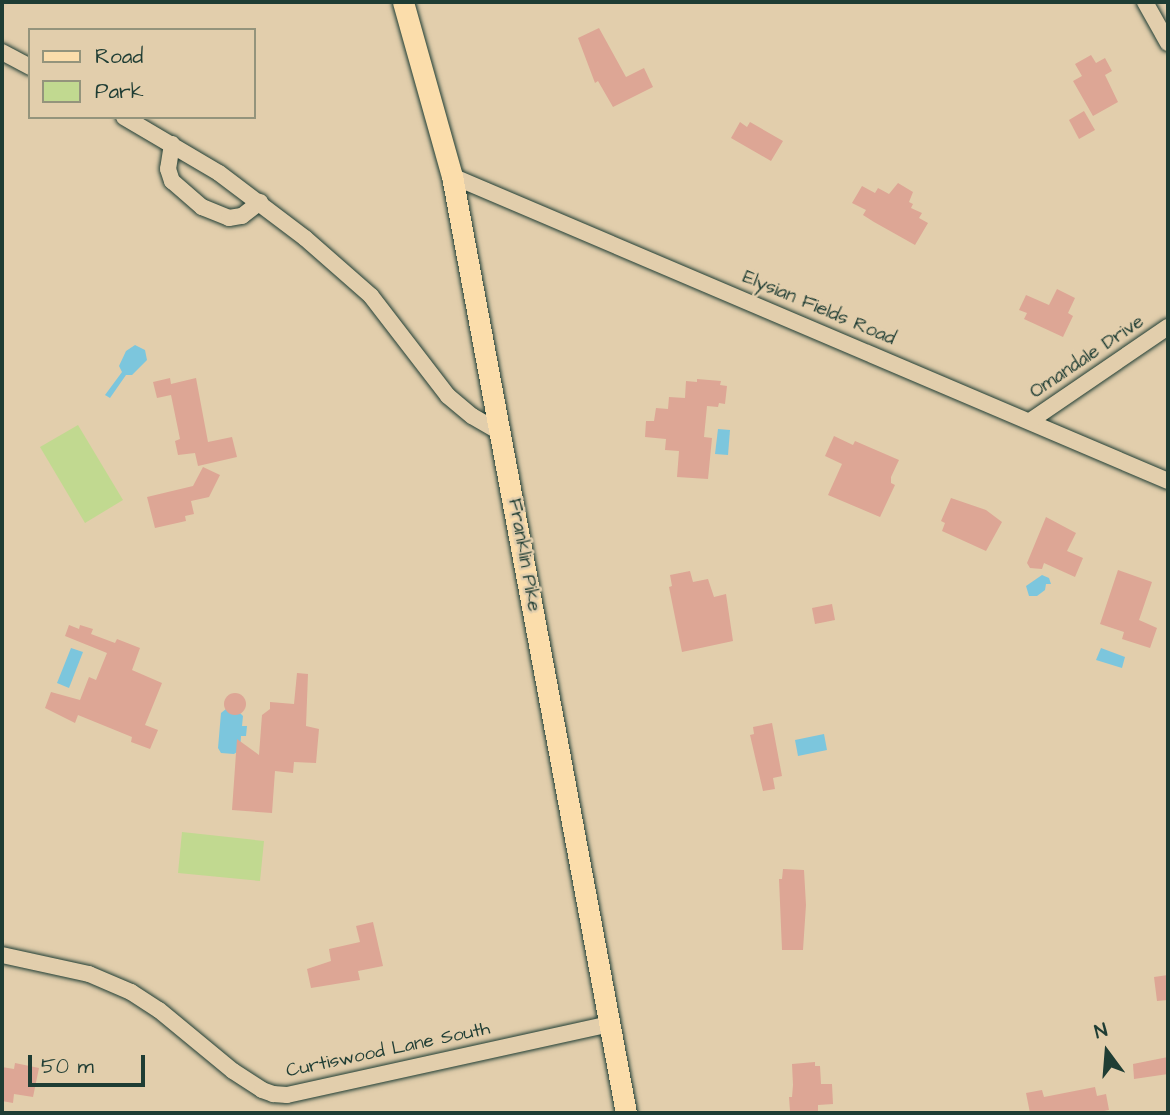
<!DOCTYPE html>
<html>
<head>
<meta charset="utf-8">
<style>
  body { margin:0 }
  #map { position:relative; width:1170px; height:1115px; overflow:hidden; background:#e2ceac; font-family:"Architects Daughter",sans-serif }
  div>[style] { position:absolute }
  .green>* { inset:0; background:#c1d990 }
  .water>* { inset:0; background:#7cc6dd }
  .building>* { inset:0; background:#dda695 }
  .round { border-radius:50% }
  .roads { filter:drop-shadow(0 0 2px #1f3d34) drop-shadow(0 0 2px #1f3d34) }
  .minor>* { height:16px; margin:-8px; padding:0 8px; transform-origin:8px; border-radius:8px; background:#e2ceac }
  .major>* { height:21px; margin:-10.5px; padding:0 10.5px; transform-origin:10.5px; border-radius:10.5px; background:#fbddab }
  span { translate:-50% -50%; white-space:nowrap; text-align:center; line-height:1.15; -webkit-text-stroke:5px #e2ceac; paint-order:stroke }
  .street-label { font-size:19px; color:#1f3d34 }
  .frame { position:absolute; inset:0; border:4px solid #1f3d34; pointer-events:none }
  .legend { position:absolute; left:28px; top:28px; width:228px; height:91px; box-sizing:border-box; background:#e2ceac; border:2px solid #94947c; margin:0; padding:9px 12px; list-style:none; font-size:21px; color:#1f3d34 }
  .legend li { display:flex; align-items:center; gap:14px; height:35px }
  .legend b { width:35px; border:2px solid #94947c }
  .north { position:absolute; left:1072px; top:1017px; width:70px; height:70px; -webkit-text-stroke:5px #e2ceac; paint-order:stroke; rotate:344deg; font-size:19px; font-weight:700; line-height:28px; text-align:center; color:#1f3d34 }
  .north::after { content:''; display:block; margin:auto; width:24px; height:32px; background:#1f3d34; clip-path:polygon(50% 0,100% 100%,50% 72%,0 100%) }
  .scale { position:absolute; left:28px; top:1055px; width:117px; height:32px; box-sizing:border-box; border:4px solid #1f3d34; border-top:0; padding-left:9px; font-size:21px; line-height:24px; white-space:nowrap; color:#1f3d34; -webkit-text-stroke:5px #e2ceac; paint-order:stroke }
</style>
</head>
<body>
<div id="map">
  <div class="green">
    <div style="clip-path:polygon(78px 425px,123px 500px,85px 523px,40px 447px)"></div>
    <div style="clip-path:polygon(182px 832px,264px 841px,260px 881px,178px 873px)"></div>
  </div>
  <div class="water">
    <div style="clip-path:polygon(135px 345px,145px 350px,147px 360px,132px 375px,126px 375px,110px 398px,105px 395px,122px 372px,119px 366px,126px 351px)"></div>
    <div style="clip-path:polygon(718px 429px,730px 430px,728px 455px,715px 454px)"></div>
    <div style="clip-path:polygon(1042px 575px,1049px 578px,1051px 584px,1046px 584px,1045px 590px,1037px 596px,1029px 596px,1026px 586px)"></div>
    <div style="clip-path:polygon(71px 648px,83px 652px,69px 688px,57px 683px)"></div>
    <div style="clip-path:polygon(1101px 648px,1125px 657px,1122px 668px,1096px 660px)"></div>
    <div style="clip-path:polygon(226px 709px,238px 711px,243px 716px,242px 726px,247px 726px,246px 736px,241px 736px,240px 750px,234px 754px,221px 753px,218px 748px,221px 713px)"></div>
    <div style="clip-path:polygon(824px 734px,827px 750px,798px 756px,795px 740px)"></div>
  </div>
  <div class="building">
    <div style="clip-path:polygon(599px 28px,626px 77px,644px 68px,653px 87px,613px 107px,598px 81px,595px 83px,578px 38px)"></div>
    <div style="clip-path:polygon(1091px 55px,1096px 63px,1105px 58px,1112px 71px,1105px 75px,1118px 102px,1093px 116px,1073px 81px,1082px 76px,1075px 64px)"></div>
    <div style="clip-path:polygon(1084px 111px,1095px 130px,1079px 139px,1069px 120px)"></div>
    <div style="clip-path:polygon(740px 122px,747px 127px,750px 122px,783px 141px,771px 161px,731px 138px)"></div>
    <div style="clip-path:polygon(898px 183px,913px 192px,909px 202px,913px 204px,911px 208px,922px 213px,919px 218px,928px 223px,915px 245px,874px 222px,863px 215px,866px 210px,852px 203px,862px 186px,875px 193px,878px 188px,889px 194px)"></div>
    <div style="clip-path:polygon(1057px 289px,1075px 298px,1068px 313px,1073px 316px,1063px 337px,1024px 319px,1027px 313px,1019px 310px,1026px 295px,1049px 305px)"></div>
    <div style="clip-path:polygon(170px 378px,171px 384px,196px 378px,208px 442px,232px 437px,237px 457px,198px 466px,195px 453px,178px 455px,175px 441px,180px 439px,171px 395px,157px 398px,153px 382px)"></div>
    <div style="clip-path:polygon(697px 379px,721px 381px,720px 385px,727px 386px,725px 404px,719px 403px,718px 407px,707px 406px,704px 437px,712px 438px,708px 479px,677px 477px,679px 451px,665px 450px,666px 439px,645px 437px,646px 421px,654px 421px,656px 408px,668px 409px,669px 397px,685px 398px,686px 381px,697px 382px)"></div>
    <div style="clip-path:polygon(834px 436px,853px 445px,855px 441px,899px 460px,891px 477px,891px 483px,895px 485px,880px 517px,828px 495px,842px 464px,825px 456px)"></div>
    <div style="clip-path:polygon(203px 467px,220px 475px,209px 497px,191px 501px,194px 514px,185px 516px,186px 521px,155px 528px,147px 497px,193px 486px)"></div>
    <div style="clip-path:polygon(951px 498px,986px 510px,1002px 522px,986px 551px,942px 531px,945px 523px,941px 521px)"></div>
    <div style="clip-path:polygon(1046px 517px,1076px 533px,1067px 551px,1083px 558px,1075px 577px,1044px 563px,1042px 569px,1030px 568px,1027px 563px)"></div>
    <div style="clip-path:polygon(1118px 570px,1152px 582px,1139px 620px,1157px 628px,1150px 648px,1122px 639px,1124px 632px,1100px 624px)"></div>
    <div style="clip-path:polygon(690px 571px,693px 582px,708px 579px,714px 597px,726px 594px,733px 641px,682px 652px,669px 587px,672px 586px,670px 575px)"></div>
    <div style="clip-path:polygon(832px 604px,835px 620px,815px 624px,812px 608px)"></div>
    <div style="clip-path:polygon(69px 625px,79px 629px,80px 625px,93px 629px,91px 634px,115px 643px,117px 639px,140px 648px,132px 670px,162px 683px,145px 725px,158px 730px,150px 749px,131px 742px,132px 737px,78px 715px,75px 723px,45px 708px,51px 692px,80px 700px,89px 677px,96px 680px,107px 653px,65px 636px)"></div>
    <div style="clip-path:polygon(297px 673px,308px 674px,306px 726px,319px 729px,316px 763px,294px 762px,293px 773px,275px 771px,272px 813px,232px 810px,237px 739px,259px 755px,262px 715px,270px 709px,270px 702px,294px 704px)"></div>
    <div class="round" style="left:224px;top:693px;width:22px;height:22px"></div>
    <div style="clip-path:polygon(772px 723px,782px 776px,773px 778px,775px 789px,763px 791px,750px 735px,754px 734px,753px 727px)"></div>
    <div style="clip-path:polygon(783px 869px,804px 870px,806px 905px,803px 950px,782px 950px,779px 879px,782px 879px)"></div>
    <div style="clip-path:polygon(373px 922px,383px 966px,358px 971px,360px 980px,311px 988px,307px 969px,331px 961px,329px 949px,360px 942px,356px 926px)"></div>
    <div style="clip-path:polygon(1168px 975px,1168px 1000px,1157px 1001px,1154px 977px)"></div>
    <div style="clip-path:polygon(1168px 1057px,1168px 1074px,1134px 1079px,1133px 1064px)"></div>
    <div style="clip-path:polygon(815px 1062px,815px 1066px,820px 1066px,821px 1084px,832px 1084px,833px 1104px,818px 1105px,818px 1113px,793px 1113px,790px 1111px,789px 1097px,792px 1097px,793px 1085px,792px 1064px)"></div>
    <div style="clip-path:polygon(15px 1063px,39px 1068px,33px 1097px,14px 1094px,13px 1103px,2px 1101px,2px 1067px,14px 1069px)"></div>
    <div style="clip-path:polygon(1095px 1087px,1097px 1096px,1106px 1094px,1109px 1110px,1094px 1113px,1030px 1113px,1026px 1093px,1042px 1090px,1044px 1097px)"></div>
  </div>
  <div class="roads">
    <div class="minor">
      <div style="left:1145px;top:2px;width:47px;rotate:60.7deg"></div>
      <div style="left:2px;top:52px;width:32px;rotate:28deg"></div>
      <div style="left:124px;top:117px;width:110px;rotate:30.5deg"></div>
      <div style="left:219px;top:173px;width:108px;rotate:37.1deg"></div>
      <div style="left:305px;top:238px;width:88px;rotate:41.3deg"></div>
      <div style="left:371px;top:296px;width:126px;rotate:52.4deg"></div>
      <div style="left:448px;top:396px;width:31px;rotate:40deg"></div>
      <div style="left:472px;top:416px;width:34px;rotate:30deg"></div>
      <div style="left:172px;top:144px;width:25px;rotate:99deg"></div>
      <div style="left:168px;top:169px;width:13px;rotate:72deg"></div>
      <div style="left:172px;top:181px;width:40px;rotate:41deg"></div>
      <div style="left:202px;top:207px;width:29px;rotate:22deg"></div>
      <div style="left:229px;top:218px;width:13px;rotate:-9deg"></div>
      <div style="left:242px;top:216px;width:23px;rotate:-38deg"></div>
      <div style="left:452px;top:176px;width:778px;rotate:23.07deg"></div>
      <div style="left:1030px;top:421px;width:167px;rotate:-34.3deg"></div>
      <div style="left:2px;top:955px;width:89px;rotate:12.3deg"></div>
      <div style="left:89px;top:974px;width:46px;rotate:23.2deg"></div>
      <div style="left:131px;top:992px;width:33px;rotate:33deg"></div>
      <div style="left:159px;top:1010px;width:96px;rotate:39.5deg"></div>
      <div style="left:233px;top:1071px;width:35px;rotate:33deg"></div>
      <div style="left:262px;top:1090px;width:12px;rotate:20deg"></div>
      <div style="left:273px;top:1094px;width:14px;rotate:4deg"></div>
      <div style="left:287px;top:1095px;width:330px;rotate:-12.4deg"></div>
    </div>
    <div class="major">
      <div style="left:403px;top:2px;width:181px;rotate:74.3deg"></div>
      <div style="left:452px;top:176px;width:953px;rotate:79.48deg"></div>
    </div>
  </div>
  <div class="street-label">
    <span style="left:819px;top:308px;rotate:23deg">Elysian Fields Road</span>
    <span style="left:1087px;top:357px;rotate:-34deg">Omandale Drive</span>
    <span style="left:524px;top:555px;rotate:80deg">Franklin Pike</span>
    <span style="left:388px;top:1050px;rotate:-12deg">Curtiswood Lane South</span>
  </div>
  <div class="frame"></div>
  <ul class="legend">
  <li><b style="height:9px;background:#fbddab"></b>Road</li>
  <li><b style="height:19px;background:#c1d990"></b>Park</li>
  </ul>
  <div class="north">N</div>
  <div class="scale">50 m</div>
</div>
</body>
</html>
